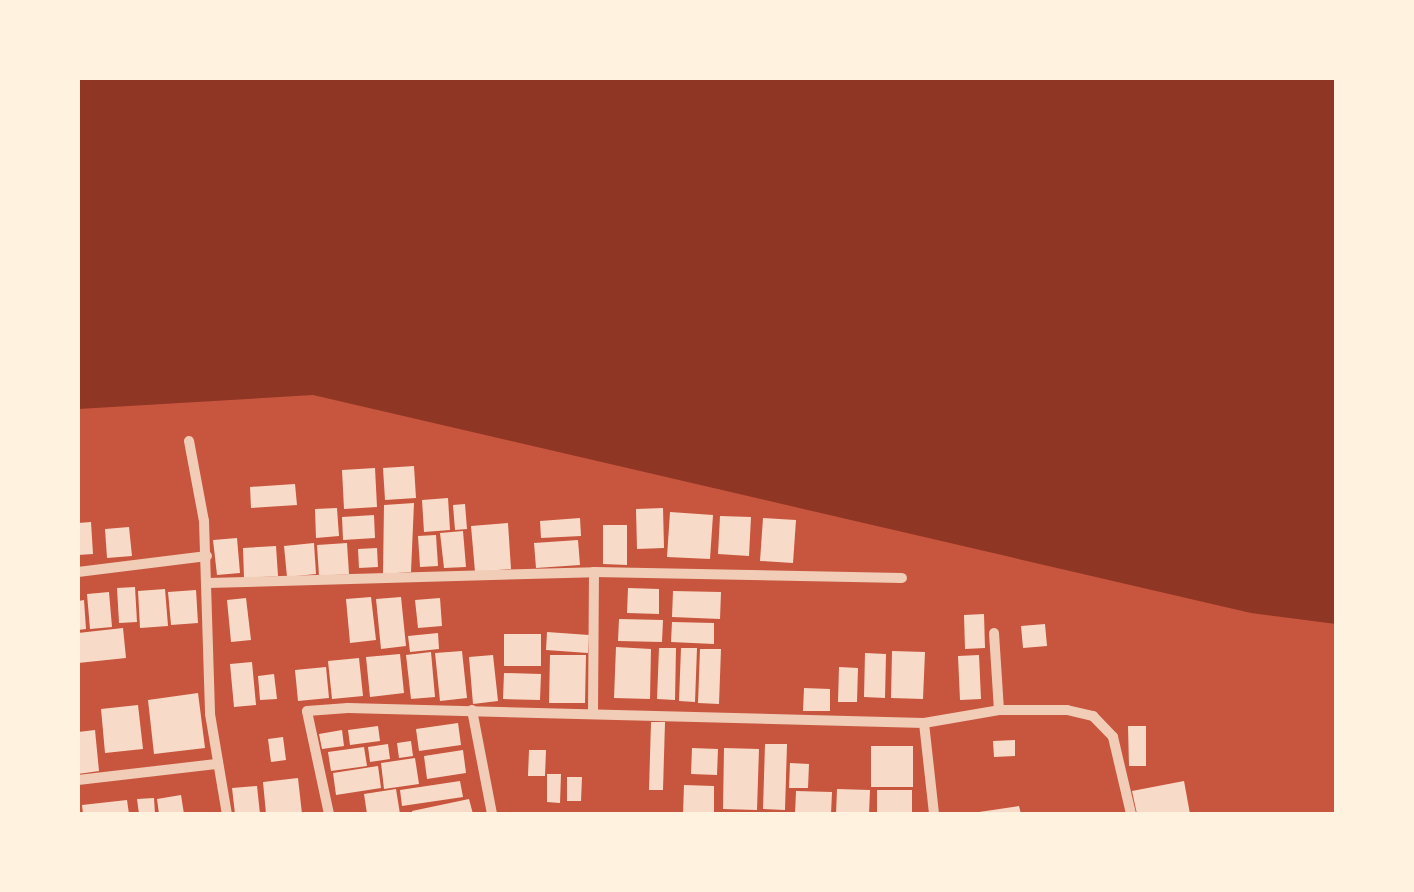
<!DOCTYPE html>
<html>
<head>
<meta charset="utf-8">
<style>
  body { margin:0 }
  #map { position:relative; width:1414px; height:892px; overflow:hidden; background:#c8553d; font-family:Manrope,sans-serif }
  div>[style] { position:absolute }
  .water>* { inset:0; background:#8f3625 }
  .building>* { inset:0; background:#f7dbc8 }
  .minor>* { height:10px; margin:-5px; padding:0 5px; transform-origin:5px; border-radius:5px; background:#f1ccb7 }
  span { translate:-50% -50%; white-space:nowrap; text-align:center; line-height:1.15; -webkit-text-stroke:8px #fff3e0; paint-order:stroke }
  .frame { position:absolute; inset:0; border:80px solid #fff3e0; pointer-events:none }
</style>
</head>
<body>
<div id="map">
  <div class="water">
    <div style="clip-path:polygon(78px 78px,1336px 78px,1336px 624px,1251px 613px,313px 395px,78px 409px)"></div>
  </div>
  <div class="building">
    <div style="clip-path:polygon(414px 466px,416px 498px,385px 500px,383px 468px)"></div>
    <div style="clip-path:polygon(375px 468px,377px 507px,344px 509px,342px 470px)"></div>
    <div style="clip-path:polygon(295px 484px,297px 505px,251px 508px,250px 487px)"></div>
    <div style="clip-path:polygon(448px 498px,450px 530px,424px 532px,422px 500px)"></div>
    <div style="clip-path:polygon(414px 503px,411px 572px,383px 574px,384px 505px)"></div>
    <div style="clip-path:polygon(465px 504px,467px 529px,455px 530px,453px 505px)"></div>
    <div style="clip-path:polygon(337px 508px,339px 536px,316px 538px,315px 509px)"></div>
    <div style="clip-path:polygon(663px 508px,664px 548px,637px 549px,636px 509px)"></div>
    <div style="clip-path:polygon(670px 512px,713px 515px,710px 559px,667px 557px)"></div>
    <div style="clip-path:polygon(374px 515px,375px 538px,343px 540px,342px 517px)"></div>
    <div style="clip-path:polygon(720px 516px,751px 517px,749px 556px,718px 554px)"></div>
    <div style="clip-path:polygon(580px 518px,581px 536px,541px 538px,540px 521px)"></div>
    <div style="clip-path:polygon(763px 518px,796px 520px,793px 563px,760px 561px)"></div>
    <div style="clip-path:polygon(91px 522px,93px 554px,78px 555px,78px 523px)"></div>
    <div style="clip-path:polygon(508px 523px,511px 569px,475px 572px,471px 526px)"></div>
    <div style="clip-path:polygon(603px 525px,627px 525px,627px 565px,603px 564px)"></div>
    <div style="clip-path:polygon(129px 527px,132px 556px,107px 558px,105px 529px)"></div>
    <div style="clip-path:polygon(463px 531px,466px 567px,444px 568px,440px 533px)"></div>
    <div style="clip-path:polygon(436px 535px,438px 566px,420px 567px,418px 536px)"></div>
    <div style="clip-path:polygon(237px 538px,240px 573px,217px 575px,213px 540px)"></div>
    <div style="clip-path:polygon(578px 540px,580px 565px,536px 568px,534px 543px)"></div>
    <div style="clip-path:polygon(314px 543px,316px 574px,287px 577px,284px 546px)"></div>
    <div style="clip-path:polygon(347px 543px,349px 574px,319px 576px,317px 545px)"></div>
    <div style="clip-path:polygon(276px 546px,278px 576px,244px 578px,243px 548px)"></div>
    <div style="clip-path:polygon(377px 548px,378px 567px,359px 568px,358px 549px)"></div>
    <div style="clip-path:polygon(135px 587px,137px 622px,119px 623px,117px 588px)"></div>
    <div style="clip-path:polygon(628px 588px,659px 589px,659px 614px,627px 613px)"></div>
    <div style="clip-path:polygon(165px 589px,168px 626px,140px 628px,138px 591px)"></div>
    <div style="clip-path:polygon(196px 590px,198px 623px,171px 625px,168px 592px)"></div>
    <div style="clip-path:polygon(673px 591px,721px 592px,720px 619px,672px 617px)"></div>
    <div style="clip-path:polygon(109px 592px,112px 627px,90px 629px,87px 594px)"></div>
    <div style="clip-path:polygon(371px 597px,376px 640px,350px 643px,346px 599px)"></div>
    <div style="clip-path:polygon(401px 597px,406px 646px,381px 649px,376px 599px)"></div>
    <div style="clip-path:polygon(246px 598px,251px 640px,231px 642px,227px 600px)"></div>
    <div style="clip-path:polygon(440px 598px,442px 626px,418px 628px,415px 600px)"></div>
    <div style="clip-path:polygon(84px 600px,86px 629px,78px 630px,78px 601px)"></div>
    <div style="clip-path:polygon(984px 614px,985px 648px,965px 649px,964px 615px)"></div>
    <div style="clip-path:polygon(619px 619px,663px 620px,662px 642px,618px 641px)"></div>
    <div style="clip-path:polygon(672px 622px,714px 623px,714px 644px,671px 642px)"></div>
    <div style="clip-path:polygon(1045px 624px,1047px 646px,1023px 648px,1021px 626px)"></div>
    <div style="clip-path:polygon(123px 628px,126px 658px,78px 663px,78px 633px)"></div>
    <div style="clip-path:polygon(547px 632px,589px 635px,588px 653px,546px 650px)"></div>
    <div style="clip-path:polygon(438px 633px,439px 649px,410px 652px,408px 636px)"></div>
    <div style="clip-path:polygon(504px 634px,541px 634px,541px 666px,504px 666px)"></div>
    <div style="clip-path:polygon(616px 647px,651px 649px,650px 699px,614px 698px)"></div>
    <div style="clip-path:polygon(659px 648px,676px 648px,675px 700px,657px 699px)"></div>
    <div style="clip-path:polygon(681px 648px,697px 648px,695px 702px,679px 701px)"></div>
    <div style="clip-path:polygon(700px 649px,721px 649px,719px 704px,698px 703px)"></div>
    <div style="clip-path:polygon(462px 651px,467px 698px,440px 701px,435px 653px)"></div>
    <div style="clip-path:polygon(892px 651px,925px 652px,923px 699px,891px 698px)"></div>
    <div style="clip-path:polygon(431px 652px,435px 697px,411px 699px,406px 655px)"></div>
    <div style="clip-path:polygon(865px 653px,886px 654px,885px 698px,864px 697px)"></div>
    <div style="clip-path:polygon(400px 654px,404px 693px,370px 697px,366px 657px)"></div>
    <div style="clip-path:polygon(493px 655px,498px 701px,473px 704px,469px 657px)"></div>
    <div style="clip-path:polygon(550px 655px,586px 655px,585px 703px,549px 703px)"></div>
    <div style="clip-path:polygon(979px 655px,981px 699px,960px 700px,958px 656px)"></div>
    <div style="clip-path:polygon(359px 658px,363px 696px,332px 699px,328px 661px)"></div>
    <div style="clip-path:polygon(252px 662px,256px 705px,234px 707px,230px 664px)"></div>
    <div style="clip-path:polygon(326px 667px,329px 698px,298px 701px,295px 670px)"></div>
    <div style="clip-path:polygon(839px 667px,858px 668px,857px 702px,838px 702px)"></div>
    <div style="clip-path:polygon(504px 673px,541px 674px,540px 700px,503px 699px)"></div>
    <div style="clip-path:polygon(274px 674px,277px 699px,260px 700px,258px 676px)"></div>
    <div style="clip-path:polygon(804px 688px,830px 689px,830px 711px,803px 711px)"></div>
    <div style="clip-path:polygon(198px 693px,205px 748px,154px 754px,148px 700px)"></div>
    <div style="clip-path:polygon(138px 705px,143px 749px,105px 753px,101px 709px)"></div>
    <div style="clip-path:polygon(651px 722px,665px 722px,663px 790px,649px 790px)"></div>
    <div style="clip-path:polygon(458px 723px,461px 745px,419px 751px,416px 729px)"></div>
    <div style="clip-path:polygon(378px 726px,380px 741px,350px 745px,348px 730px)"></div>
    <div style="clip-path:polygon(1128px 726px,1146px 726px,1146px 766px,1129px 766px)"></div>
    <div style="clip-path:polygon(95px 730px,99px 771px,78px 774px,78px 732px)"></div>
    <div style="clip-path:polygon(342px 730px,344px 746px,322px 749px,319px 734px)"></div>
    <div style="clip-path:polygon(283px 737px,286px 760px,271px 762px,268px 739px)"></div>
    <div style="clip-path:polygon(1015px 740px,1015px 756px,994px 757px,993px 741px)"></div>
    <div style="clip-path:polygon(411px 741px,413px 756px,399px 758px,397px 743px)"></div>
    <div style="clip-path:polygon(388px 744px,390px 759px,370px 762px,368px 747px)"></div>
    <div style="clip-path:polygon(765px 744px,787px 744px,785px 810px,763px 809px)"></div>
    <div style="clip-path:polygon(871px 746px,913px 746px,913px 787px,871px 787px)"></div>
    <div style="clip-path:polygon(364px 747px,367px 766px,331px 771px,328px 752px)"></div>
    <div style="clip-path:polygon(692px 748px,718px 749px,717px 775px,691px 774px)"></div>
    <div style="clip-path:polygon(724px 748px,759px 749px,757px 810px,723px 809px)"></div>
    <div style="clip-path:polygon(463px 750px,466px 773px,427px 779px,424px 756px)"></div>
    <div style="clip-path:polygon(529px 750px,546px 750px,545px 776px,528px 776px)"></div>
    <div style="clip-path:polygon(415px 758px,419px 784px,384px 789px,381px 763px)"></div>
    <div style="clip-path:polygon(790px 763px,809px 764px,808px 788px,789px 788px)"></div>
    <div style="clip-path:polygon(378px 766px,381px 788px,336px 795px,333px 773px)"></div>
    <div style="clip-path:polygon(547px 774px,561px 774px,560px 803px,547px 802px)"></div>
    <div style="clip-path:polygon(567px 777px,582px 777px,581px 801px,567px 801px)"></div>
    <div style="clip-path:polygon(298px 778px,302px 814px,266px 814px,263px 782px)"></div>
    <div style="clip-path:polygon(460px 781px,463px 797px,402px 806px,400px 790px)"></div>
    <div style="clip-path:polygon(1184px 781px,1190px 814px,1137px 814px,1132px 791px)"></div>
    <div style="clip-path:polygon(684px 785px,714px 786px,714px 814px,683px 814px)"></div>
    <div style="clip-path:polygon(257px 786px,260px 814px,235px 814px,232px 788px)"></div>
    <div style="clip-path:polygon(396px 789px,400px 814px,367px 814px,364px 794px)"></div>
    <div style="clip-path:polygon(837px 789px,870px 790px,869px 814px,836px 814px)"></div>
    <div style="clip-path:polygon(877px 790px,912px 790px,912px 814px,877px 814px)"></div>
    <div style="clip-path:polygon(796px 791px,832px 792px,831px 814px,795px 814px)"></div>
    <div style="clip-path:polygon(181px 795px,184px 814px,159px 814px,157px 799px)"></div>
    <div style="clip-path:polygon(154px 798px,155px 814px,139px 814px,137px 799px)"></div>
    <div style="clip-path:polygon(469px 799px,473px 814px,413px 814px,412px 811px)"></div>
    <div style="clip-path:polygon(127px 800px,129px 814px,83px 814px,82px 805px)"></div>
    <div style="clip-path:polygon(1019px 806px,1021px 814px,979px 814px,979px 812px)"></div>
  </div>
  <div class="minor">
    <div style="left:189px;top:441px;width:81px;rotate:79.4deg"></div>
    <div style="left:204px;top:521px;width:193px;rotate:88.2deg"></div>
    <div style="left:210px;top:714px;width:101px;rotate:80.4deg"></div>
    <div style="left:78px;top:572px;width:130px;rotate:-7.1deg"></div>
    <div style="left:208px;top:583px;width:386px;rotate:-1.6deg"></div>
    <div style="left:594px;top:572px;width:308px;rotate:1.1deg"></div>
    <div style="left:994px;top:633px;width:77px;rotate:86.3deg"></div>
    <div style="left:472px;top:710px;width:106px;rotate:79.1deg"></div>
    <div style="left:593px;top:714px;width:142px;rotate:-89.6deg"></div>
    <div style="left:924px;top:723px;width:92px;rotate:83.7deg"></div>
    <div style="left:78px;top:780px;width:139px;rotate:-6.6deg"></div>
    <div style="left:329px;top:814px;width:105px;rotate:-102.1deg"></div>
    <div style="left:307px;top:711px;width:41px;rotate:-4.2deg"></div>
    <div style="left:348px;top:708px;width:576px;rotate:1.49deg"></div>
    <div style="left:924px;top:723px;width:76px;rotate:-9.8deg"></div>
    <div style="left:999px;top:710px;width:68px"></div>
    <div style="left:1067px;top:710px;width:27px;rotate:13deg"></div>
    <div style="left:1093px;top:716px;width:29px;rotate:46deg"></div>
    <div style="left:1113px;top:737px;width:79px;rotate:76.8deg"></div>
  </div>
  <div class="frame"></div>
</div>
</body>
</html>
